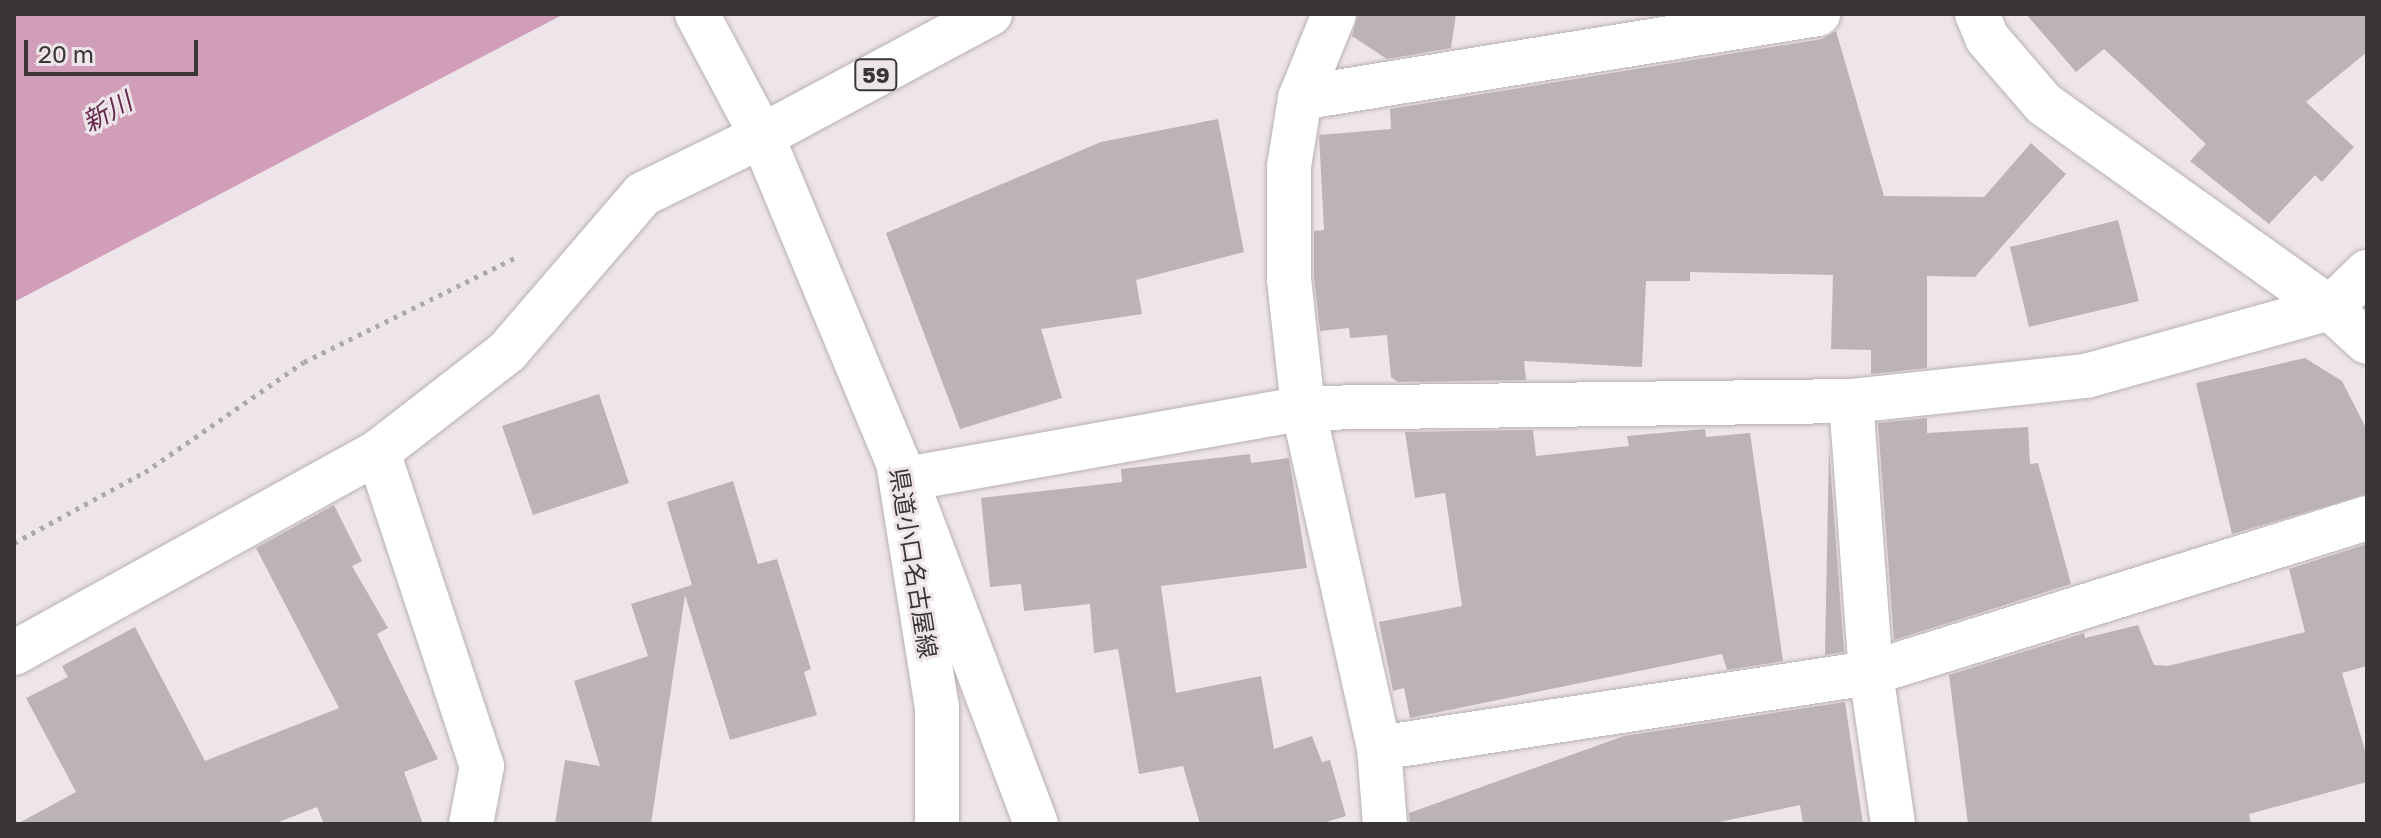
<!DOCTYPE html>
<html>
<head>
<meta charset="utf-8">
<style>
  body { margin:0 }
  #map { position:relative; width:2381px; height:838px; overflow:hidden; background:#eee5ea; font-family:"Golos Text","Noto Sans JP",sans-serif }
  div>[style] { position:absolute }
  .water>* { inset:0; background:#d09eb8 }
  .building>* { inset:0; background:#bcb3b7 }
  .path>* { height:5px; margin-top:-2.5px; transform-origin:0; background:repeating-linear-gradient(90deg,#aea7ab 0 4px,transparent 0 10px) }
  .roads { filter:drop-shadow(0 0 2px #b8b0b4) drop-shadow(0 0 2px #b8b0b4) }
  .minor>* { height:44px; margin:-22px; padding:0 22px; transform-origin:22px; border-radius:22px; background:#fff }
  .tertiary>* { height:44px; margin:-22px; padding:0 22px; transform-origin:22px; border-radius:22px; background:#fff }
  .secondary>* { height:44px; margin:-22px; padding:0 22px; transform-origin:22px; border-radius:22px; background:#fff }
  .primary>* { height:44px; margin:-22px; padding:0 22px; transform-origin:22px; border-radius:22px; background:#fff }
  span { translate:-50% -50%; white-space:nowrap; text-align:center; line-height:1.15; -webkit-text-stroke:6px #eee5ea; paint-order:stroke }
  .shield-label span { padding:2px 6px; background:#eee5ea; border:2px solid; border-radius:6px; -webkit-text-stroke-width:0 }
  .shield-label { font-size:22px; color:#3a3638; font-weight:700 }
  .street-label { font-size:24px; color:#3a3638 }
  .water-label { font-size:26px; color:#65294d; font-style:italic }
  .frame { position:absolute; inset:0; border:16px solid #3a3638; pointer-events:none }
  .scale { position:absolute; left:24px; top:40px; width:174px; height:36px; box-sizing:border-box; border:4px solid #3a3638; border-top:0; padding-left:10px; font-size:24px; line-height:28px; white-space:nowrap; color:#3a3638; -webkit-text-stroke:6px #eee5ea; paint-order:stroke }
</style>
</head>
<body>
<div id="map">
  <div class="water">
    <div style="clip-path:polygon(14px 14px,564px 14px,14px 302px)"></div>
  </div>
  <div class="building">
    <div style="clip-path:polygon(1358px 14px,1456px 14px,1451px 48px,1387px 59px,1352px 36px)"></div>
    <div style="clip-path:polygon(2026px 14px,2367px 14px,2367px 52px,2306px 102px,2354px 147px,2322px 182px,2315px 175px,2269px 224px,2190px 161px,2206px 144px,2104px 49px,2076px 72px)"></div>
    <div style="clip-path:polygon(1836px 31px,1884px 196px,1984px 197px,2031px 143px,2066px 174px,1975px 277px,1927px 276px,1927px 368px,1871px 374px,1871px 350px,1831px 349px,1833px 275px,1690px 272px,1690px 281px,1646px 281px,1642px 367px,1524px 361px,1526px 380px,1398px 382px,1391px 377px,1387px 335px,1350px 338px,1349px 328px,1320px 331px,1314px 278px,1314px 231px,1324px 230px,1319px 135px,1391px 129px,1390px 109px,1822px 39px)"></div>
    <div style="clip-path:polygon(1218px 119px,1244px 252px,1136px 280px,1142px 314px,1041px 329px,1062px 398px,960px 429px,886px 233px,1101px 142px)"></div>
    <div style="clip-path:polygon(2118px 220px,2139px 301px,2029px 327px,2010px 247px)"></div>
    <div style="clip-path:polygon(2305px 358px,2342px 381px,2367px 430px,2367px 494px,2232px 534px,2196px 383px)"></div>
    <div style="clip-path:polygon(599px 394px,629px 483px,533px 515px,502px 426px)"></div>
    <div style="clip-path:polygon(1927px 418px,1927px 433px,2028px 427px,2030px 464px,2038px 463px,2071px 584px,1894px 640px,1878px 423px)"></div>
    <div style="clip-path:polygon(1705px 429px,1706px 437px,1750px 433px,1783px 661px,1727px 670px,1722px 654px,1410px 718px,1404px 688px,1393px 691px,1379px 622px,1462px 606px,1445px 493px,1415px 498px,1405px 432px,1533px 430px,1536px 456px,1629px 446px,1627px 436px)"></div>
    <div style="clip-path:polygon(1829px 448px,1844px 652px,1825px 655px)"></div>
    <div style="clip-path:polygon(1250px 454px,1251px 463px,1289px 458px,1307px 568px,1161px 586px,1176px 693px,1261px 676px,1274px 749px,1312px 736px,1322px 762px,1330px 760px,1346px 816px,1320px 824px,1200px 824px,1183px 766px,1139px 774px,1118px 649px,1094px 653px,1090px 604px,1024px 611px,1021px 584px,990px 587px,981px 498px,1122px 482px,1121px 469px)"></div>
    <div style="clip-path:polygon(733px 481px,758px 564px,777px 559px,811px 669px,804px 672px,817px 715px,730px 740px,685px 595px,651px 824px,555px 824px,565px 760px,600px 766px,574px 681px,648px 656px,631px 604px,692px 585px,667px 502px)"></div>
    <div style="clip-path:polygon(334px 505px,362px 561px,352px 566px,388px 628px,377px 634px,438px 759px,404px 772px,423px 824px,324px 824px,317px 807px,274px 824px,17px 824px,76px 792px,26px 698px,68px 677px,62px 666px,135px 627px,205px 761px,339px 708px,256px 548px)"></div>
    <div style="clip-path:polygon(2367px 544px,2367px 666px,2342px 673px,2367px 757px,2367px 782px,2249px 814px,2251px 824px,1968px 824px,1949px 675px,2084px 633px,2085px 638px,2138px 625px,2154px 665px,2168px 666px,2305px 632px,2289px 569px)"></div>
    <div style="clip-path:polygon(1845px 702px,1863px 824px,1803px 824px,1800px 805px,1710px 824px,1410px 824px,1409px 813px,1624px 736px)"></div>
  </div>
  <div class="path">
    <div style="left:14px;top:543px;width:149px;rotate:-28.5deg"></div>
    <div style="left:145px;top:472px;width:193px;rotate:-34.7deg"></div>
    <div style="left:304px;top:362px;width:237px;rotate:-26.3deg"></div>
  </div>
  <div class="roads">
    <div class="minor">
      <div style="left:1334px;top:14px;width:91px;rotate:112deg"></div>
      <div style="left:1300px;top:98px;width:70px;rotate:99.1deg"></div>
      <div style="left:1289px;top:167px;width:112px;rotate:90deg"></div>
      <div style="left:1289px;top:279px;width:130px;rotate:83.8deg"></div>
      <div style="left:1303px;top:408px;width:348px;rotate:77.4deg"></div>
      <div style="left:1379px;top:748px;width:76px;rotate:85.5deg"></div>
      <div style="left:1977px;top:14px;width:26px;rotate:67deg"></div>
      <div style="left:1987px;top:38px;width:87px;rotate:49.2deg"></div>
      <div style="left:2044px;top:104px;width:351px;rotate:35.5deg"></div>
      <div style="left:2330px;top:308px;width:50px;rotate:42.6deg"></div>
      <div style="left:1300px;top:98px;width:525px;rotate:-9.21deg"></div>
      <div style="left:1851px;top:401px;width:273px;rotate:85.8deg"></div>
      <div style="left:1871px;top:673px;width:153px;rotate:81.7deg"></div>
      <div style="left:378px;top:452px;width:331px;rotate:71.7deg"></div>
      <div style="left:482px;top:766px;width:59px;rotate:100.7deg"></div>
      <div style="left:906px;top:479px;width:403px;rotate:-10.1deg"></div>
      <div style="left:1303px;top:408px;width:548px;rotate:-0.73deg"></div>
      <div style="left:1851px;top:401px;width:236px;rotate:-6.1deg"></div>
      <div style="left:2086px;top:376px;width:253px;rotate:-15.6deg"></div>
      <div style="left:2330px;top:308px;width:52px;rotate:-44.2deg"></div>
      <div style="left:14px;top:653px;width:416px;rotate:-28.9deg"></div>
      <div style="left:378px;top:452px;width:163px;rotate:-37.8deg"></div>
      <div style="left:507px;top:352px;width:208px;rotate:-49.3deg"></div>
      <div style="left:643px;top:194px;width:132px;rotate:-26deg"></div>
      <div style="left:1379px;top:748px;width:498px;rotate:-8.7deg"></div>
      <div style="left:1871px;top:673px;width:520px;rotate:-17.35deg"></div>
    </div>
    <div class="tertiary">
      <div style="left:914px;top:501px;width:345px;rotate:69.3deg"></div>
    </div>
    <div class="secondary">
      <div style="left:762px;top:136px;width:353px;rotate:67.4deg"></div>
      <div style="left:898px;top:462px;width:248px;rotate:81deg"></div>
      <div style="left:937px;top:707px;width:117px;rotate:90deg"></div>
    </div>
    <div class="primary">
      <div style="left:697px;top:14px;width:138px;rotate:62deg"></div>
      <div style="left:762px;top:136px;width:259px;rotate:-28.2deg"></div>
    </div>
  </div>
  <div class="shield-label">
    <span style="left:876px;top:75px">59</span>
  </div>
  <div class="street-label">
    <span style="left:914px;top:563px;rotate:81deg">県道小口名古屋線</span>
  </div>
  <div class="water-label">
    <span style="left:107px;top:112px;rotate:-29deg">新川</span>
  </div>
  <div class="frame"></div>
  <div class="scale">20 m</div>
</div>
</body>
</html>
